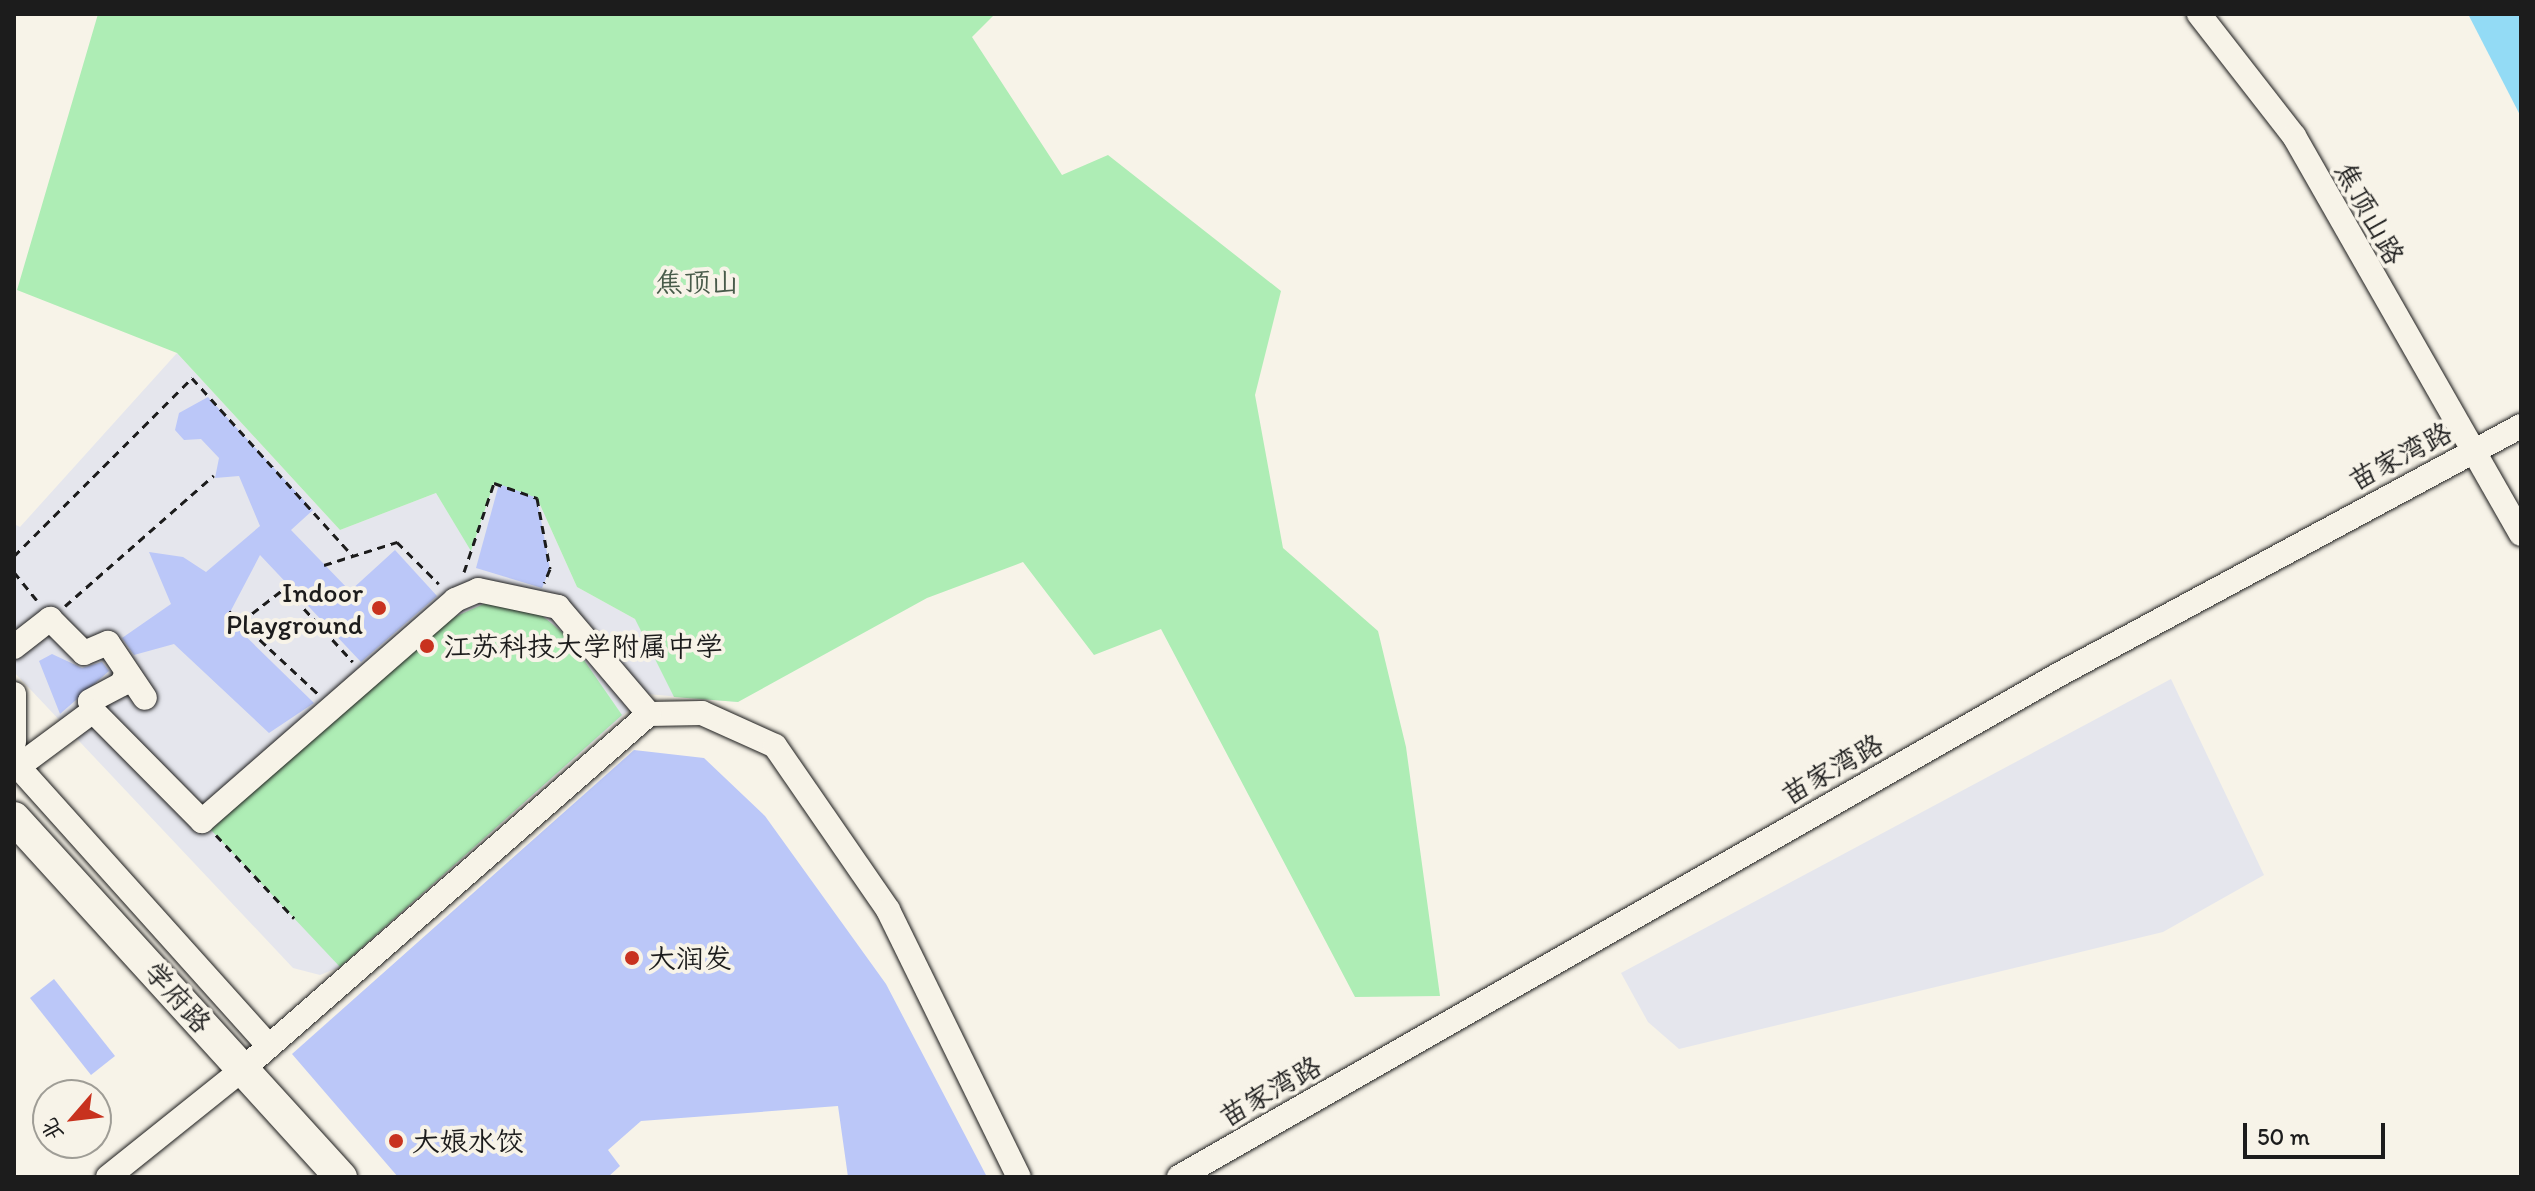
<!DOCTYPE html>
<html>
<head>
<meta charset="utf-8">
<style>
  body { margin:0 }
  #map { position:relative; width:2535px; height:1191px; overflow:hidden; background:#f7f3e8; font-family:Itim,"LXGW WenKai TC",sans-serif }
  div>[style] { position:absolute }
  .built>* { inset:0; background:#e5e6ed }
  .green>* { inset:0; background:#aeedb5 }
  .water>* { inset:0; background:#93dbf5 }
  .building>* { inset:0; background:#bbc7f8 }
  .path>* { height:3px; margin-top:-1.5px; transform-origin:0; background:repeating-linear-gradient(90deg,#1c1c1c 0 8px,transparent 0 14px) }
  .roads { filter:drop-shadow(0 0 2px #1c1c1c) drop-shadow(0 0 2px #1c1c1c) }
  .minor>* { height:24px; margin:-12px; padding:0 12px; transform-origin:12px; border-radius:12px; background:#f7f3e8 }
  .major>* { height:32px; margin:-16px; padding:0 16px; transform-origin:16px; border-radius:16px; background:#f7f3e8 }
  .dots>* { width:22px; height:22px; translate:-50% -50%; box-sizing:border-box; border:4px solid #f7f3e8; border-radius:50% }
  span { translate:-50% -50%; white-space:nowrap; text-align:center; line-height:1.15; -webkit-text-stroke:8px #f7f3e8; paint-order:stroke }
  .street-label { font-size:28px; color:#1c1c1c }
  .park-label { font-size:28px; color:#485b4a }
  .poi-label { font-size:28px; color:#1c1c1c }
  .right { translate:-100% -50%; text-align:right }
  .left { translate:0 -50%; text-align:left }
  .frame { position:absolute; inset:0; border:16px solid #1c1c1c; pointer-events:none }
  .north { position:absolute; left:32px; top:1079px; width:80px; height:80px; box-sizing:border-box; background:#f7f3e8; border:2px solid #9f9d96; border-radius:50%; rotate:242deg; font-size:22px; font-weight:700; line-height:32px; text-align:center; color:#1c1c1c }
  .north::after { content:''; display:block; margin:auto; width:28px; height:36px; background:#c8321e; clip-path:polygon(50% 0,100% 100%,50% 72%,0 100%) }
  .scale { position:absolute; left:2243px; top:1123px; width:142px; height:36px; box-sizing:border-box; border:4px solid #1c1c1c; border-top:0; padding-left:10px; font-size:24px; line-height:28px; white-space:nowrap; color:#1c1c1c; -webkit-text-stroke:6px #f7f3e8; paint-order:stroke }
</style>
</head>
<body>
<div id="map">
  <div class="built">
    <div style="clip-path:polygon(177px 353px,340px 530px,436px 493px,471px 550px,494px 483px,537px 498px,577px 587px,635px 619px,738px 702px,647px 694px,340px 967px,320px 975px,293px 968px,14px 672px,14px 524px,20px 527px)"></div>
    <div style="clip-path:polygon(2171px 679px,2264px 875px,2163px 932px,1679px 1049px,1648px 1022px,1621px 973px)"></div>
  </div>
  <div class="green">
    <div style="clip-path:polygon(98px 14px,995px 14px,972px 37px,1062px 175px,1108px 155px,1281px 291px,1255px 395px,1283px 548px,1378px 631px,1406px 747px,1440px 996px,1355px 997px,1161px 629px,1094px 655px,1023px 562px,927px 598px,738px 702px,674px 697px,635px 619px,577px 587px,537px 498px,494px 483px,471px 551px,436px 493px,340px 530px,177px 353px,17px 290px)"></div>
    <div style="clip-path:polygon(486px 603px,534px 609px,568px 637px,622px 715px,340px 967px,211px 830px,432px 627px)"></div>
  </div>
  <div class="water">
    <div style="clip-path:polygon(2468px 14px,2521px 14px,2521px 117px)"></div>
  </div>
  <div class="building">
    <div style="clip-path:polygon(208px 397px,313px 510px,291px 530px,350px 591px,395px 550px,437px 596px,361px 662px,260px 555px,227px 618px,314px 703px,269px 733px,174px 644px,134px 655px,122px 638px,171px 604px,149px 552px,183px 557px,206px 572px,260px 526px,239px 476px,215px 478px,219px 458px,201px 439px,184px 440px,175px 430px,179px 413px)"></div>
    <div style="clip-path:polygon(499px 484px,537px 498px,550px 569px,542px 588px,476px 568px)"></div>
    <div style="clip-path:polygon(52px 654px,82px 668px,102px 662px,109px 671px,60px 714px,39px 661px)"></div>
    <div style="clip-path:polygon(634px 750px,704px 758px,765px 816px,886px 984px,987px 1177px,848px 1177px,838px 1106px,641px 1121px,608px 1150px,620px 1166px,608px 1177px,398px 1177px,292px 1054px)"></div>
    <div style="clip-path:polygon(54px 979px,115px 1056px,91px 1075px,30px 998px)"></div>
  </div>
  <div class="path">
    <div style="left:14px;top:556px;width:252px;rotate:-45deg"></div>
    <div style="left:192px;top:378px;width:240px;rotate:47.9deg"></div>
    <div style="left:324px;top:565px;width:77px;rotate:-17.5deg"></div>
    <div style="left:397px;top:542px;width:59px;rotate:45deg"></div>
    <div style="left:14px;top:572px;width:36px;rotate:51deg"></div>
    <div style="left:464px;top:572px;width:94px;rotate:-71.4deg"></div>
    <div style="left:494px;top:483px;width:46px;rotate:19.2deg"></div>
    <div style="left:537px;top:498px;width:72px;rotate:79.6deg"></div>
    <div style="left:550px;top:569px;width:15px;rotate:113deg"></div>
    <div style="left:65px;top:606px;width:198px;rotate:-41.3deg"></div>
    <div style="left:229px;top:611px;width:122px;rotate:43deg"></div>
    <div style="left:241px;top:622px;width:56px;rotate:-37.7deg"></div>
    <div style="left:285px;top:588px;width:100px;rotate:47.4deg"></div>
    <div style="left:216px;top:835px;width:114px;rotate:46.8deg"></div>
  </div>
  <div class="roads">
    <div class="minor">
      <div style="left:2199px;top:14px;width:155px;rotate:52.1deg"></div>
      <div style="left:2294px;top:136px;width:458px;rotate:60.3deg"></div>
      <div style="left:14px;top:647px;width:46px;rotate:-37.9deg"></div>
      <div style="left:50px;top:619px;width:48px;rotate:45deg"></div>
      <div style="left:84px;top:653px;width:26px;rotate:-23deg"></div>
      <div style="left:108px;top:643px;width:66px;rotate:56.1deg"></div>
      <div style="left:14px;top:694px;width:48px;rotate:90deg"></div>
      <div style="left:93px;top:711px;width:10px;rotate:-107deg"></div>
      <div style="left:90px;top:701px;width:36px;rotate:-28deg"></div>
      <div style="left:122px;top:684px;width:11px;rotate:-68deg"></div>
      <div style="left:649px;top:714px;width:53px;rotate:-1.1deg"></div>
      <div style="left:702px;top:713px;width:80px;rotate:24.3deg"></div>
      <div style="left:775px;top:746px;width:199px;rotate:55.4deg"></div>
      <div style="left:888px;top:910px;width:297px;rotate:63.9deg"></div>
      <div style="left:14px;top:762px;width:382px;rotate:48.1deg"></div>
      <div style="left:19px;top:766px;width:92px;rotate:-36.6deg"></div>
      <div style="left:93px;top:711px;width:155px;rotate:45.3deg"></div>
      <div style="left:202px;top:821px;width:336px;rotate:-41.1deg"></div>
      <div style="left:455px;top:600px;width:25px;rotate:-23deg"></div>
      <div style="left:478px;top:590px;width:82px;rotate:12deg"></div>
      <div style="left:558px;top:607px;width:140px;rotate:49.6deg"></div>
      <div style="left:649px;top:714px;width:539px;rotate:138.83deg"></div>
      <div style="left:243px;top:1069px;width:173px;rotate:141.3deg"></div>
      <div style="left:1179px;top:1177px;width:1012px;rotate:-29.73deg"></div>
      <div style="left:2058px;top:675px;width:526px;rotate:-28.27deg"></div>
    </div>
    <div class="major">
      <div style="left:14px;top:818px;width:486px;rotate:47.7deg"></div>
    </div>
  </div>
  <div class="dots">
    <div style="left:379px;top:608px;background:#c8321e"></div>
    <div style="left:427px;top:646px;background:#c8321e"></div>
    <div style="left:632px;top:958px;background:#c8321e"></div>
    <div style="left:396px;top:1141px;background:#c8321e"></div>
  </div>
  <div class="street-label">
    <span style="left:2370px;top:213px;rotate:61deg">焦顶山路</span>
    <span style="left:2400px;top:456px;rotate:-28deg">苗家湾路</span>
    <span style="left:1832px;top:769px;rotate:-30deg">苗家湾路</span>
    <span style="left:178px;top:997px;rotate:48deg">学府路</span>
    <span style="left:1270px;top:1091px;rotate:-30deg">苗家湾路</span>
  </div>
  <div class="park-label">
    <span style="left:697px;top:282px">焦顶山</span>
  </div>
  <div class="poi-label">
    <span class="right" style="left:363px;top:608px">Indoor<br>Playground</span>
    <span class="left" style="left:443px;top:646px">江苏科技大学附属中学</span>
    <span class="left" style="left:648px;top:958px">大润发</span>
    <span class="left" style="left:412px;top:1141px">大娘水饺</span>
  </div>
  <div class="frame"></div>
  <div class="north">北</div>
  <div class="scale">50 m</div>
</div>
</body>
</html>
